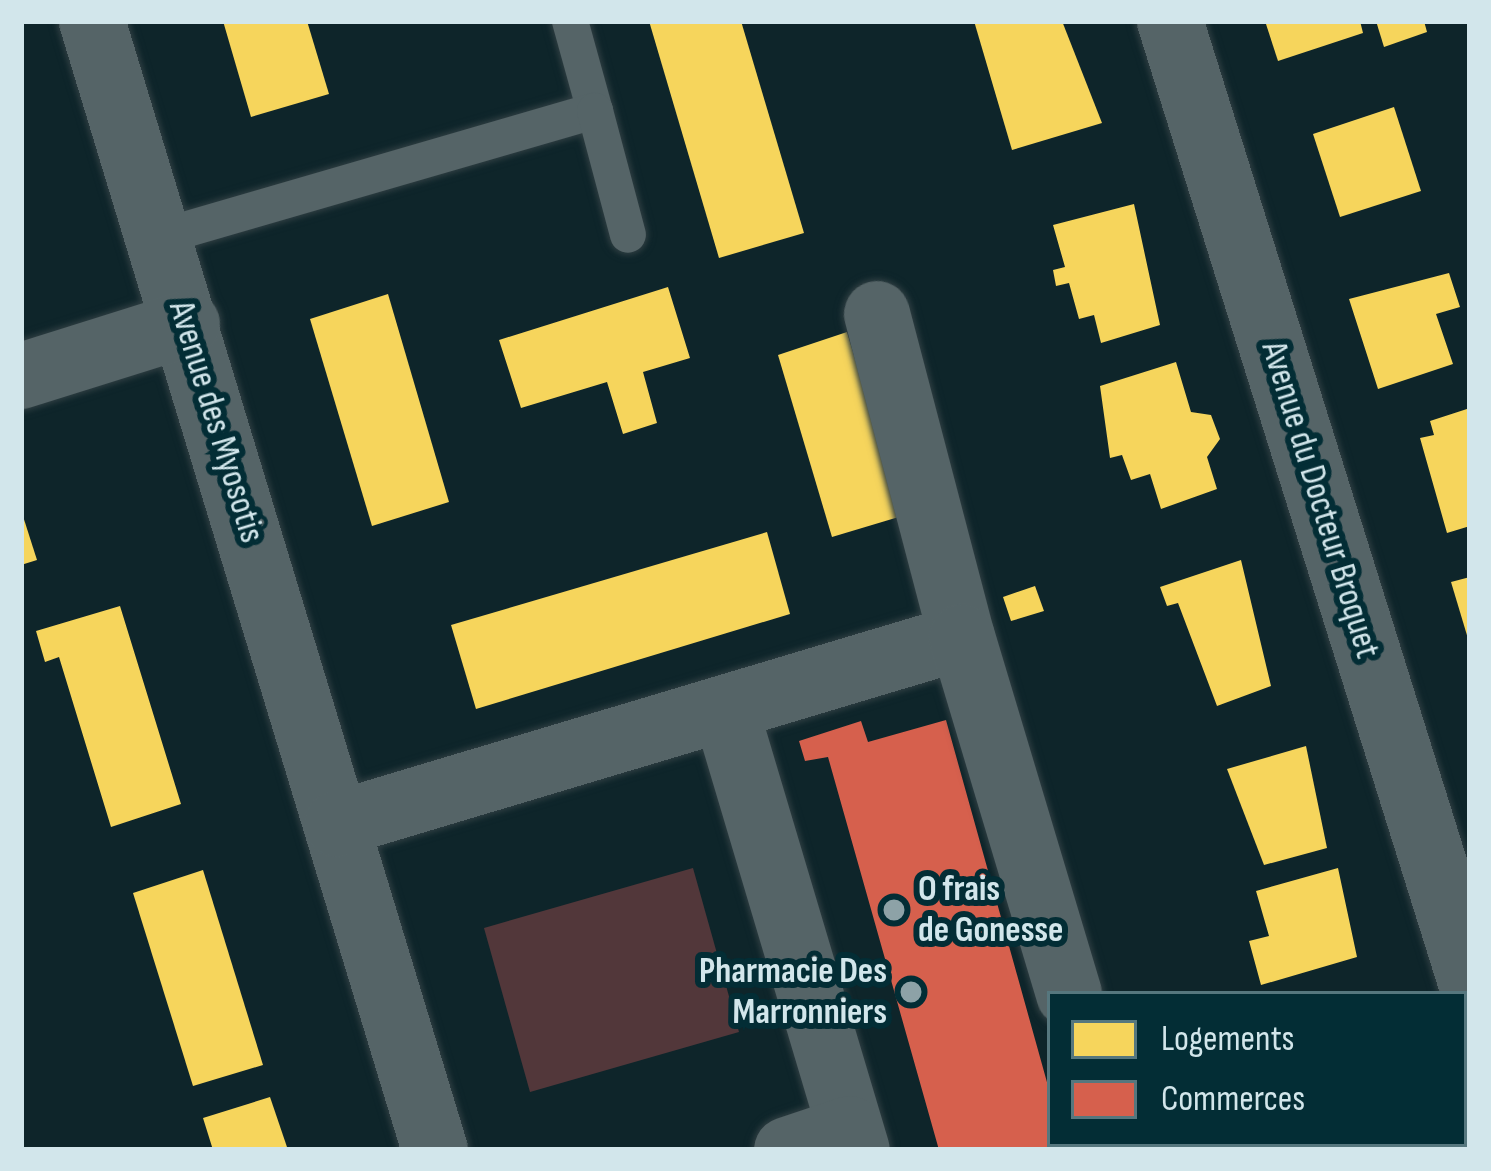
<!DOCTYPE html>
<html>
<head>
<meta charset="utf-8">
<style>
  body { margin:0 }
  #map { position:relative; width:1491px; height:1171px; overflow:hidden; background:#0e252a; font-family:"Sofia Sans Condensed",sans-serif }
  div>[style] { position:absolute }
  .green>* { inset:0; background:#52373a }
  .homes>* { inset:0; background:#f6d55c }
  .shops>* { inset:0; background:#d6604d }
  .roads { filter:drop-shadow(0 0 3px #2f3e42) drop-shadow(0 0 3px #2f3e42) }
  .lane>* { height:36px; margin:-18px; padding:0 18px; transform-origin:18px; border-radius:18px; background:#556467 }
  .street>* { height:66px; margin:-33px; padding:0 33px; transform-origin:33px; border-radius:33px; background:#556467 }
  .dots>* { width:33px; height:33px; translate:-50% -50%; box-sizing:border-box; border:6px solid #032d35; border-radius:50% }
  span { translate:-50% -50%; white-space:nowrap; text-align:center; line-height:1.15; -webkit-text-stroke:12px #032d35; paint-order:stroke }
  .street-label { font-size:36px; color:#d2e6eb }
  .poi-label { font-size:36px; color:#d2e6eb; font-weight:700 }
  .left { translate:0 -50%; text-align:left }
  .right { translate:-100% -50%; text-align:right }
  .frame { position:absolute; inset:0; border:24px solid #d2e6eb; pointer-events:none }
  .legend { position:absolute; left:1047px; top:991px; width:420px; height:156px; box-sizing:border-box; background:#032d35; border:3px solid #56777e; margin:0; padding:15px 21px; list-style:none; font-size:36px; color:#d2e6eb }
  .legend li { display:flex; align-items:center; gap:24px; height:60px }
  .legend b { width:60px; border:3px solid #56777e }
</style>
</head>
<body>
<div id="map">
  <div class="green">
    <div style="clip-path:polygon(693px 868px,739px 1032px,530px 1092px,484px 928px)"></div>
  </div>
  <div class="homes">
    <div style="clip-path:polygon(223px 21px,307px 21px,329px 94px,251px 117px)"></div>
    <div style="clip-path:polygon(649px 21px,741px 21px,804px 233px,719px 258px)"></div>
    <div style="clip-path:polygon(974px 21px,1062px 21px,1102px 123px,1012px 150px)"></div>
    <div style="clip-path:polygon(1265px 21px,1360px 21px,1363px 33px,1278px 61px)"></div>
    <div style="clip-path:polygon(1376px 21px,1424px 21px,1427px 32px,1384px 47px)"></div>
    <div style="clip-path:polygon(1394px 107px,1421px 191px,1340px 217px,1313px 134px)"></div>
    <div style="clip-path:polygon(1134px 204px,1160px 325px,1101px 343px,1094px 315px,1079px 319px,1069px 283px,1056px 286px,1053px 270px,1065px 267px,1053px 225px)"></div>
    <div style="clip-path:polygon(1449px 273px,1460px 307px,1436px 314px,1453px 364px,1378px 389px,1349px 299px)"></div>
    <div style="clip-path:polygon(668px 287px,690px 358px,643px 372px,657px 423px,623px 434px,607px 382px,521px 408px,499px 340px)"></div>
    <div style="clip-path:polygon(388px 294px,449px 502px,372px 526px,310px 319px)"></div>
    <div style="clip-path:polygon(847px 332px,902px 516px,832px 537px,778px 355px)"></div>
    <div style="clip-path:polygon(1176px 362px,1191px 412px,1211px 415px,1220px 439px,1207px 457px,1217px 489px,1161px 509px,1150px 474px,1131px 480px,1122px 455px,1110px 458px,1100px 386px)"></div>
    <div style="clip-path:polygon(1470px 408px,1470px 526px,1447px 533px,1420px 438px,1434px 435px,1430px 421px)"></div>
    <div style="clip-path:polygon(21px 510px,37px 560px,21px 565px)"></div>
    <div style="clip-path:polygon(767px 532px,790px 614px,476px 709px,451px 625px)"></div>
    <div style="clip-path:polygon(1241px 560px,1271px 686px,1217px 706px,1178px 603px,1167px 606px,1160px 587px)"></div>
    <div style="clip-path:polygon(1470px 577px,1470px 642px,1469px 642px,1451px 582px)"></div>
    <div style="clip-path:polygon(1035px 586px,1044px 611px,1011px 621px,1003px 597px)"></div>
    <div style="clip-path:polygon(120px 606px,181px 804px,111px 827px,59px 657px,45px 662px,36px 631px)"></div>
    <div style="clip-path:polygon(1306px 746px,1327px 848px,1264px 865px,1227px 769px)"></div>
    <div style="clip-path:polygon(1338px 868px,1357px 957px,1261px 985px,1249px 941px,1269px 936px,1256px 891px)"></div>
    <div style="clip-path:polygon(203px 870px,263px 1065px,193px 1086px,133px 893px)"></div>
    <div style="clip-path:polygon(270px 1097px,288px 1150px,213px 1150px,203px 1118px)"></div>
  </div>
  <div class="shops">
    <div style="clip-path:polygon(946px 720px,1050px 1093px,1050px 1144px,1066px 1150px,939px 1150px,828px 757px,805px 761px,799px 741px,861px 721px,868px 742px)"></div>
  </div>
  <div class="roads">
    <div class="lane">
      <div style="left:570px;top:21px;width:93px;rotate:74.5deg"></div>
      <div style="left:160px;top:237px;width:453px;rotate:-16.2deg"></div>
      <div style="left:595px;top:111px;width:128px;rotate:75.1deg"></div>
    </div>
    <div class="street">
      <div style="left:92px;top:21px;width:1180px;rotate:73.1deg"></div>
      <div style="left:1170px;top:21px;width:1004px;rotate:72.61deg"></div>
      <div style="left:877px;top:314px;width:334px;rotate:75.3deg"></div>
      <div style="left:21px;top:376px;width:174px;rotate:-17.4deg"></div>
      <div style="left:725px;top:708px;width:461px;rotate:73.4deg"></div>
      <div style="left:337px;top:824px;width:652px;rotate:-16.66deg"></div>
      <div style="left:962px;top:637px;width:373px;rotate:73.3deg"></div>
      <div style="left:1114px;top:1144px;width:6px;rotate:81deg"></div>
      <div style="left:787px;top:1150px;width:66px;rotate:-18.4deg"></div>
    </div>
  </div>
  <div class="dots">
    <div style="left:894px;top:910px;background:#8da2a7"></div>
    <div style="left:911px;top:992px;background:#8da2a7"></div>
  </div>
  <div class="street-label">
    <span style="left:216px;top:422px;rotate:73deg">Avenue des Myosotis</span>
    <span style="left:1320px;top:500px;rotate:73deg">Avenue du Docteur Broquet</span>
  </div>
  <div class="poi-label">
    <span class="left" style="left:918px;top:910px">O frais<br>de Gonesse</span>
    <span class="right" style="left:887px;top:992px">Pharmacie Des<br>Marronniers</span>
  </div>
  <div class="frame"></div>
  <ul class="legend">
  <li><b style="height:33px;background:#f6d55c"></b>Logements</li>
  <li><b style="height:33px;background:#d6604d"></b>Commerces</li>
  </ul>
</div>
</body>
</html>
